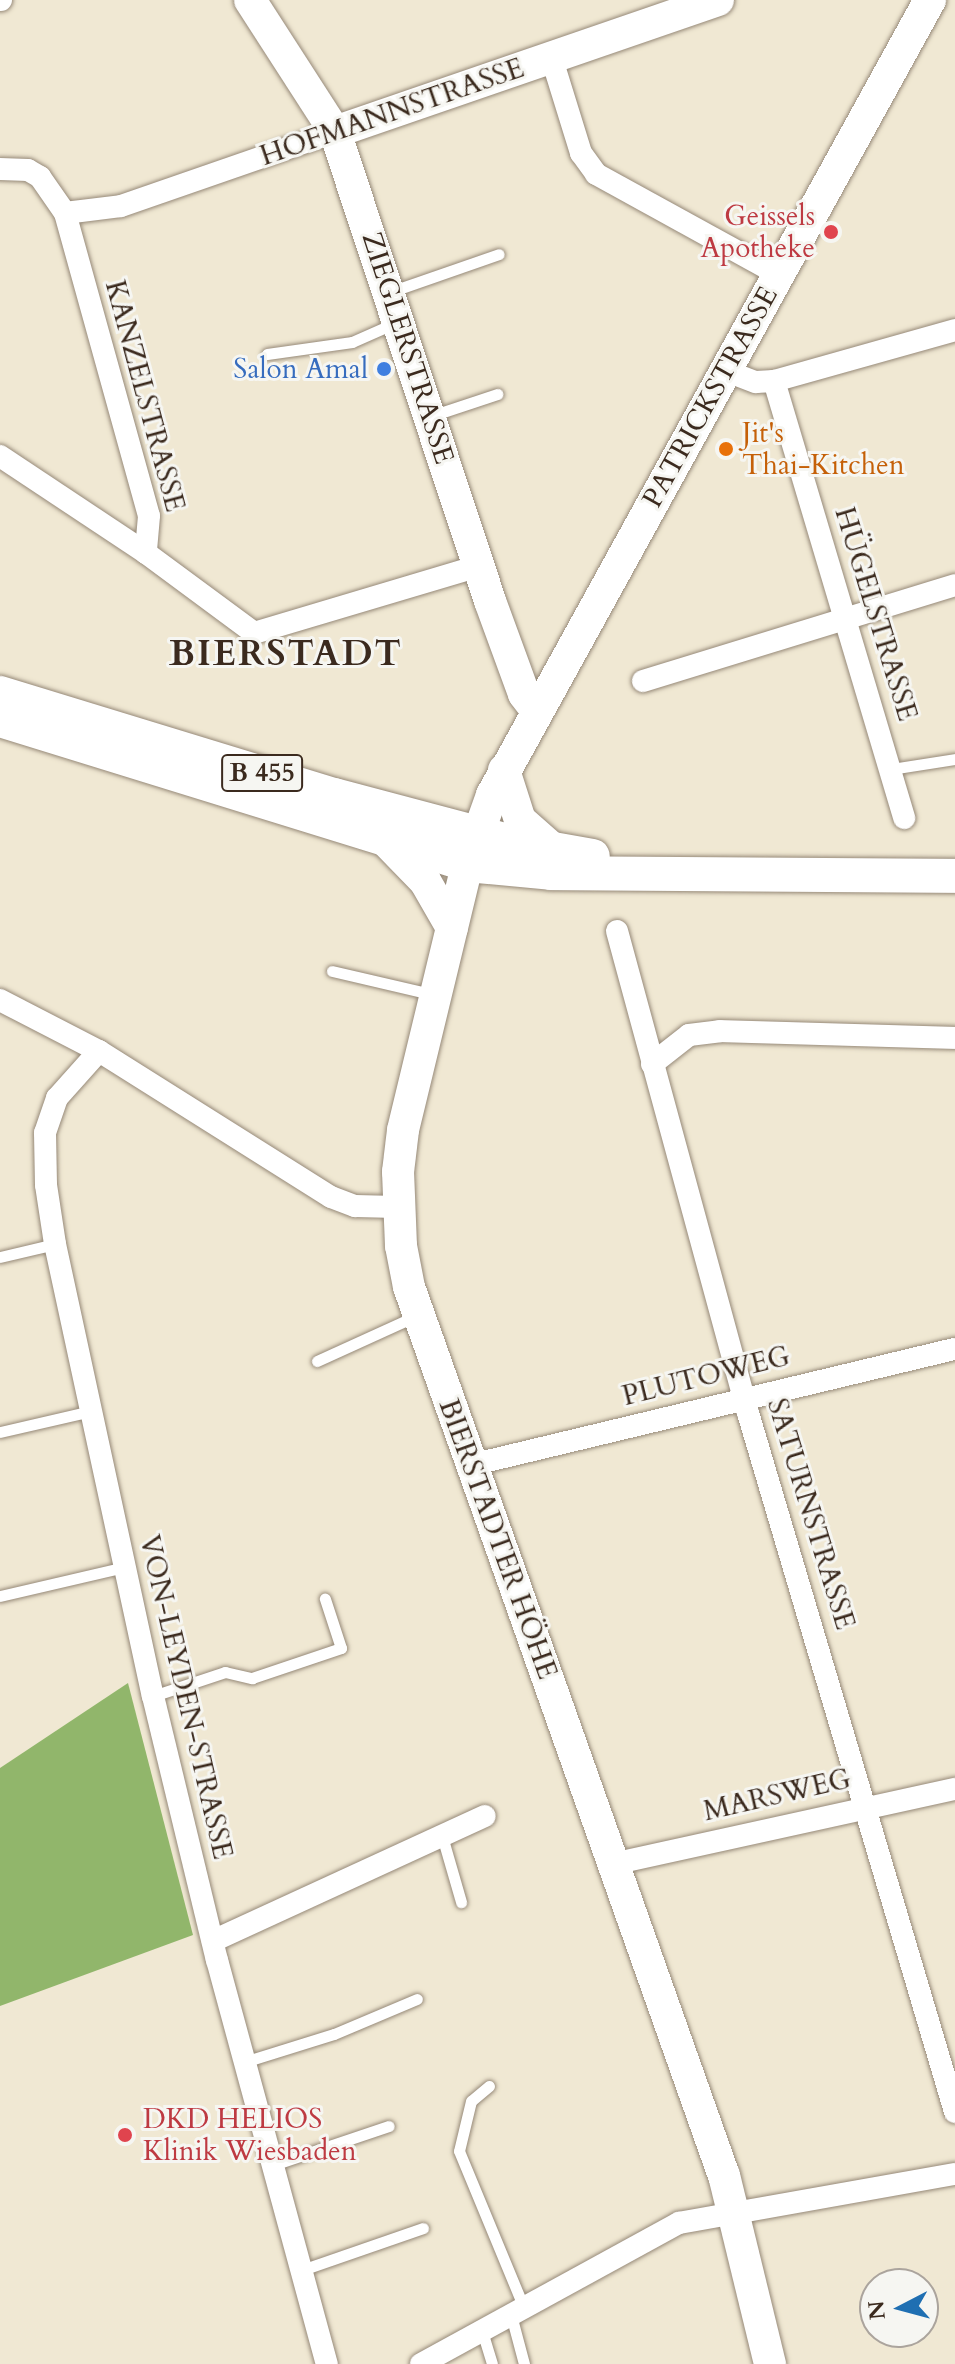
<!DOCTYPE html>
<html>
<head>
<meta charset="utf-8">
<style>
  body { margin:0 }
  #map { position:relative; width:955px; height:2364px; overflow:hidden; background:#f0e8d3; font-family:Cardo,serif }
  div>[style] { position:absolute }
  .forest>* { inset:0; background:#91b66b }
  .roads { filter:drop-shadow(0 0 2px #968978) drop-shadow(0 0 2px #968978) }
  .lane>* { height:11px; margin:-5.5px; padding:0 5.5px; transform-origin:5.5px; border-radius:5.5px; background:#fff }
  .street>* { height:22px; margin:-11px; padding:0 11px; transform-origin:11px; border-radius:11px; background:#fff }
  .secondary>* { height:32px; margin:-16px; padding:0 16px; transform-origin:16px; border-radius:16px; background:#fff }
  .primary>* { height:34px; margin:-17px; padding:0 17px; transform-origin:17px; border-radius:17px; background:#fff }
  .dots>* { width:22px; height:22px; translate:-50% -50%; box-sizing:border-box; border:4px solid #f6f6f2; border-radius:50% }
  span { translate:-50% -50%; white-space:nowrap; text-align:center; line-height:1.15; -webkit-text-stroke:6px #f6f6f2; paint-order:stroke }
  .shield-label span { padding:2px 6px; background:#f6f6f2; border:2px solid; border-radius:6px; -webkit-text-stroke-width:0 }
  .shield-label { font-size:26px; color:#3b2a1e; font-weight:700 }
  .street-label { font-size:28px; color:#3b2a1e }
  .health-label { font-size:28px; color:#be3a42 }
  .right { translate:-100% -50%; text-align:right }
  .left { translate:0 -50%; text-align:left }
  .shop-label { font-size:28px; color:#366cbe }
  .food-label { font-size:28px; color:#c56008 }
  .district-label { font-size:36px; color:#3b2a1e; font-weight:700; letter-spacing:2px }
  .north { position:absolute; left:859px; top:2268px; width:80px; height:80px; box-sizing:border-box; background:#f6f6f2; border:2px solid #aba49d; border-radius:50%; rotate:264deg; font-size:22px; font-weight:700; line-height:32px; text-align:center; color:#3b2a1e }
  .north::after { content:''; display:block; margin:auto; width:28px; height:36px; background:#1f6fb2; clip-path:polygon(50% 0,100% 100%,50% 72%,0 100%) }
</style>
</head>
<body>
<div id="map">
  <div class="forest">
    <div style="clip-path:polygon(128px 1683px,193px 1935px,0 2006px,0 1768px)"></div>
  </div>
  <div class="roads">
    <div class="lane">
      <div style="left:390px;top:292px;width:115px;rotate:-19.2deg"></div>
      <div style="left:267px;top:354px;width:86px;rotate:-8deg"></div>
      <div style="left:352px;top:342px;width:47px;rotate:-23.8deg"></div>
      <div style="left:431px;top:416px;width:70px;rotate:-18.4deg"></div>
      <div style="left:891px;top:769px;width:65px;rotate:-8.9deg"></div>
      <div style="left:332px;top:971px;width:102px;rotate:13.1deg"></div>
      <div style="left:0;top:1257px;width:57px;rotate:-13.3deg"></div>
      <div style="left:317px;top:1361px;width:111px;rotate:-24.5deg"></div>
      <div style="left:0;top:1432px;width:93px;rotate:-13deg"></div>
      <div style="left:0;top:1596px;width:128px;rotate:-13.1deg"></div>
      <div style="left:153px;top:1696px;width:76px;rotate:-18.4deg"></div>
      <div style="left:225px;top:1672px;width:28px;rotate:13deg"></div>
      <div style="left:252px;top:1678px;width:94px;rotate:-18.6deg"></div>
      <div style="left:341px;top:1648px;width:52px;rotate:-108.1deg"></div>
      <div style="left:442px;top:1836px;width:69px;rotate:73.9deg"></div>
      <div style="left:244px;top:2062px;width:94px;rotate:-17.3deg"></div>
      <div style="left:334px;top:2034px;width:90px;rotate:-22.9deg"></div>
      <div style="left:489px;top:2086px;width:23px;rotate:140deg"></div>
      <div style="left:471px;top:2101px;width:51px;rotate:103.5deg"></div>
      <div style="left:459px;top:2151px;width:170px;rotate:67.5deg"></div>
      <div style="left:273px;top:2165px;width:122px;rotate:-18.6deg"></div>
      <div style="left:302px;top:2270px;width:128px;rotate:-19.1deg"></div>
      <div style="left:511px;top:2315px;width:51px;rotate:75.1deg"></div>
      <div style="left:482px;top:2331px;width:34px;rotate:73deg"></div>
    </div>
    <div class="street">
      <div style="left:0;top:0;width:1px"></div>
      <div style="left:551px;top:56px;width:102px;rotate:72.8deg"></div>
      <div style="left:581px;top:153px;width:26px;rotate:54deg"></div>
      <div style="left:596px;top:174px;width:208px;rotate:28.8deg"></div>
      <div style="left:0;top:169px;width:28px;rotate:2deg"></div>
      <div style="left:28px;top:170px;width:14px;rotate:30deg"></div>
      <div style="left:40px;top:177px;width:44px;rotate:55.2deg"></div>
      <div style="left:65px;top:213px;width:314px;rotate:74.5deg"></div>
      <div style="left:149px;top:516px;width:37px;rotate:95deg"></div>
      <div style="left:146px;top:553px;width:134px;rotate:36.5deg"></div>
      <div style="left:254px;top:633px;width:235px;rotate:-16.6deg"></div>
      <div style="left:65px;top:213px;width:56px;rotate:-7.1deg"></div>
      <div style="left:121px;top:206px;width:226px;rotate:-19.1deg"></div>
      <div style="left:724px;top:370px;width:34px;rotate:21deg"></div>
      <div style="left:756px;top:382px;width:18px;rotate:-3deg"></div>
      <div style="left:774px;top:381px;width:188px;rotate:-15.7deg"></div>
      <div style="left:774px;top:381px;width:456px;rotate:73.4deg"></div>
      <div style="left:0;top:456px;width:175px;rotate:33.6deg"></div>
      <div style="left:643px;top:681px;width:326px;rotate:-17.1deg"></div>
      <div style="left:617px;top:931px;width:499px;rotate:74.8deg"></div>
      <div style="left:748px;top:1413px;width:729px;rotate:73.5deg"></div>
      <div style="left:0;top:1000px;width:111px;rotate:27.3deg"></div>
      <div style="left:99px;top:1051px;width:274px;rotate:32.2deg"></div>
      <div style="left:331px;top:1197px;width:26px;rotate:21deg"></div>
      <div style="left:355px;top:1206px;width:42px;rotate:1.4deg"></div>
      <div style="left:99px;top:1051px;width:63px;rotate:131.8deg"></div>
      <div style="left:57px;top:1098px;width:37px;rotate:109deg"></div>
      <div style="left:45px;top:1133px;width:52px;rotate:88.9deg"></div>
      <div style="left:46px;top:1185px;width:60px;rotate:81.3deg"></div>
      <div style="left:55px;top:1244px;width:463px;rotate:77.8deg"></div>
      <div style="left:153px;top:1696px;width:272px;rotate:76.4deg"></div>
      <div style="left:217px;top:1960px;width:419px;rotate:74.8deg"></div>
      <div style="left:652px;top:1064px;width:47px;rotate:-38.1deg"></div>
      <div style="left:689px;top:1035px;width:31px;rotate:-7deg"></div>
      <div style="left:720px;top:1031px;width:235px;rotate:1.7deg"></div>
      <div style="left:471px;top:1465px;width:498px;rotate:-13.5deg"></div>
      <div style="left:613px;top:1864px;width:350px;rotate:-12.4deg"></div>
      <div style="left:213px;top:1941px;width:299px;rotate:-24.7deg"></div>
      <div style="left:421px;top:2364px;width:294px;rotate:-28.7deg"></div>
      <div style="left:679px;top:2223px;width:280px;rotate:-10.1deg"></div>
    </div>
    <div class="secondary">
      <div style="left:250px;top:0;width:157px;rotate:57.2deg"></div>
      <div style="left:335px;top:132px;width:494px;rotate:71.7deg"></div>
      <div style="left:490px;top:601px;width:99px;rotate:69.9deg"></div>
      <div style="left:524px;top:694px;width:20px;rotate:53deg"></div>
      <div style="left:335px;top:132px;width:405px;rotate:-19deg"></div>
      <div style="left:504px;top:770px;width:52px;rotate:72.3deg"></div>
      <div style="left:520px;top:820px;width:45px;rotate:41.4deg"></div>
      <div style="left:388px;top:843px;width:53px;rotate:45.8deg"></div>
      <div style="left:425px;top:881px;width:54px;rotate:60.1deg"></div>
      <div style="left:770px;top:2364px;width:194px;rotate:-103.7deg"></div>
      <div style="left:724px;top:2176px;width:943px;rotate:-109.51deg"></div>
      <div style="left:409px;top:1287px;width:42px;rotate:-101deg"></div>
      <div style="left:401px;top:1246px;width:74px;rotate:-92.3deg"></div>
      <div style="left:398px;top:1172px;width:42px;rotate:-83.2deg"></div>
      <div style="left:403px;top:1130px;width:273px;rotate:-76.4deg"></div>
      <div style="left:467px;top:865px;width:74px;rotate:-70.3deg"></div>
      <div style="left:492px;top:795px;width:908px;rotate:-61.15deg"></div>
    </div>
    <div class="primary">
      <div style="left:0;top:693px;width:349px;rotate:17deg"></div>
      <div style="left:334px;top:795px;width:180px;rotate:14.8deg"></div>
      <div style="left:508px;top:841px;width:86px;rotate:10deg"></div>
      <div style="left:0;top:720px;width:489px;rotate:17.2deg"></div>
      <div style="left:467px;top:865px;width:84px;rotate:5.4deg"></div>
      <div style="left:551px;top:873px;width:404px;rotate:0.4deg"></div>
    </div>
  </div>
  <div class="dots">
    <div style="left:831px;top:232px;background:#e0444e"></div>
    <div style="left:384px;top:369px;background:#3f7fe0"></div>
    <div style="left:726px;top:449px;background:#e8710a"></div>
    <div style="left:125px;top:2135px;background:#e0444e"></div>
  </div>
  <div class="shield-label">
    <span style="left:262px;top:773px">B 455</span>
  </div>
  <div class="street-label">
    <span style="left:392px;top:112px;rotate:-19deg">HOFMANNSTRASSE</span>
    <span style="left:408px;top:348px;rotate:72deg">ZIEGLERSTRASSE</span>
    <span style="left:145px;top:396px;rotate:75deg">KANZELSTRASSE</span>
    <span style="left:710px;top:397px;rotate:-61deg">PATRICKSTRASSE</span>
    <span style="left:876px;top:614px;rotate:73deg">HÜGELSTRASSE</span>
    <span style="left:706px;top:1376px;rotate:-14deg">PLUTOWEG</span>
    <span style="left:811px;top:1514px;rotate:73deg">SATURNSTRASSE</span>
    <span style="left:498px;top:1539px;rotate:70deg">BIERSTADTER HÖHE</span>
    <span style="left:186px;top:1697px;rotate:77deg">VON-LEYDEN-STRASSE</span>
    <span style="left:777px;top:1795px;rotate:-13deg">MARSWEG</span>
  </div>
  <div class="health-label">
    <span class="right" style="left:815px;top:232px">Geissels<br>Apotheke</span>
    <span class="left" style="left:143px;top:2135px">DKD HELIOS<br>Klinik Wiesbaden</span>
  </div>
  <div class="shop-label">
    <span class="right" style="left:368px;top:369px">Salon Amal</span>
  </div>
  <div class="food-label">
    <span class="left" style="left:742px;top:449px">Jit's<br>Thai-Kitchen</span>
  </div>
  <div class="district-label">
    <span style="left:286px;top:654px">BIERSTADT</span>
  </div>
  <div class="north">N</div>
</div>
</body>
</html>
